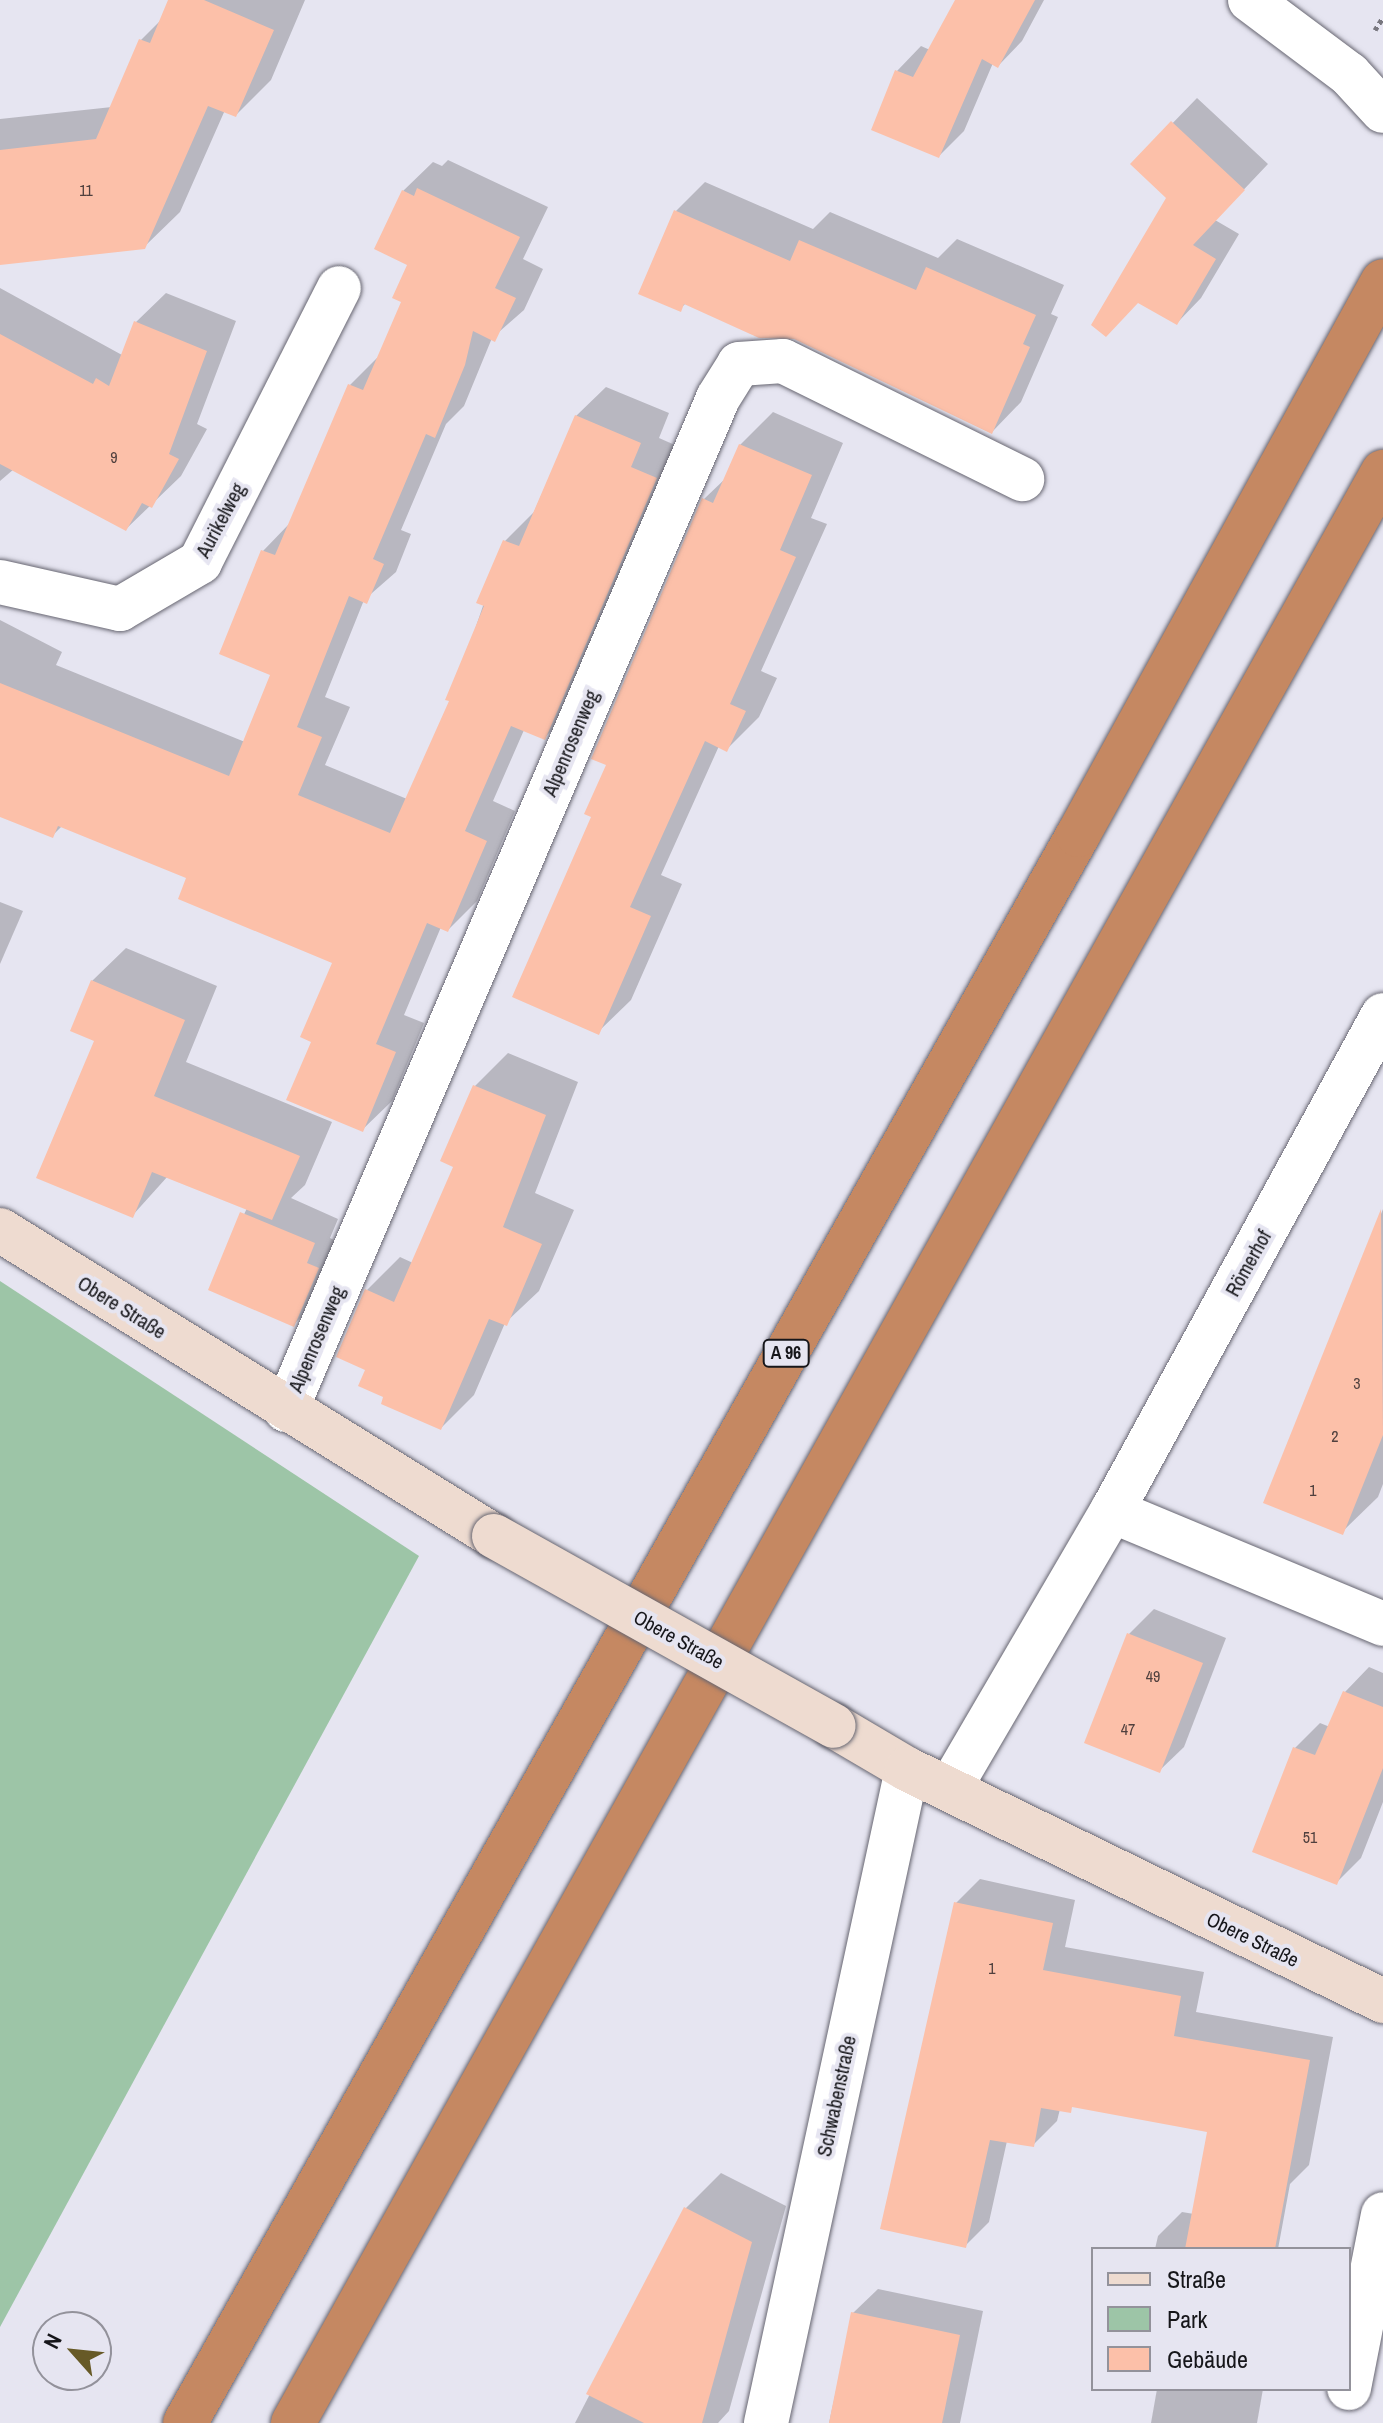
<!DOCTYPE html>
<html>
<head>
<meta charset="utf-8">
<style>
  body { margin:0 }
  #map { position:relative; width:1383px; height:2423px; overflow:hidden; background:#e6e5f1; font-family:"Archivo Narrow",sans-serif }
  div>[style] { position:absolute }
  .green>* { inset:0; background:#9dc5a7 }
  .shadow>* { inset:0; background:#0003 }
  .building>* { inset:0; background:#fcc0a9 }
  .path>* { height:5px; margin-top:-2.5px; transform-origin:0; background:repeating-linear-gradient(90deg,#78777f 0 4px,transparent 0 8px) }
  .roads { filter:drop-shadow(0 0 2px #676671) drop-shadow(0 0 2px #676671) }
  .street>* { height:44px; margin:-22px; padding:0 22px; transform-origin:22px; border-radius:22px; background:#fff }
  .secondary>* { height:44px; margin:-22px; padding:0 22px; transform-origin:22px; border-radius:22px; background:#eedbd0 }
  .highway>* { height:44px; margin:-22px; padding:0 22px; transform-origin:22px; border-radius:22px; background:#c58862 }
  .bridges { filter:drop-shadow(0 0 2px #676671) drop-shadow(0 0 2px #676671) }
  .secondary-bridge>* { height:44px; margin:-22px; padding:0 22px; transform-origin:22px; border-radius:22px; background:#eedbd0 }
  span { translate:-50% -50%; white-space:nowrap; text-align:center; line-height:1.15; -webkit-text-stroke:8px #e6e5f1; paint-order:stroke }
  .number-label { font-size:16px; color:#50403e }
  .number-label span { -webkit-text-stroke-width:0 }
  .shield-label span { padding:2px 6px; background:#e6e5f1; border:2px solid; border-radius:6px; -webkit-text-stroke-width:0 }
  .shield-label { font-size:18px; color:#16161a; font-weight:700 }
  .street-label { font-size:20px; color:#16161a }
  .legend { position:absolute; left:1091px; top:2247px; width:260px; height:144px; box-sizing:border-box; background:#e6e5f1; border:2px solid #93929b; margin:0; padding:10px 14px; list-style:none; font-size:24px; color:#16161a }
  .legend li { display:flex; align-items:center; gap:16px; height:40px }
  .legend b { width:40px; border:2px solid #93929b }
  .north { position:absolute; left:32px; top:2311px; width:80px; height:80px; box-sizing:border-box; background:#e6e5f1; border:2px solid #93929b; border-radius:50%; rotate:297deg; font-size:22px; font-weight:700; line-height:32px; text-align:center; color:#16161a }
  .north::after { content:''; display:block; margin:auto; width:28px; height:36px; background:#675a27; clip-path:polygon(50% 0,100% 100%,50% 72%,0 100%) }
</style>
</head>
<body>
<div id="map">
  <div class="green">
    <div style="clip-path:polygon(0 1281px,419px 1556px,0 2327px)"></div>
  </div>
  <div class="shadow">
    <div style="clip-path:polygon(170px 0,305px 0,271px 80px,236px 115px,225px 110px,180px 212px,144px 247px,0 263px,0 119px,112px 107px,141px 40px,162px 19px)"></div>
    <div style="clip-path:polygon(958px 0,1044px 0,1022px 41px,998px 66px,993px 63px,964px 131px,939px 156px,897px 71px,921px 46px,930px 50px)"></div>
    <div style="clip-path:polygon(1197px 98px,1268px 164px,1215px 220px,1239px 234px,1201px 298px,1177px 323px,1168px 198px,1133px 164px)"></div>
    <div style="clip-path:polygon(448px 160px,548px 207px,523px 259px,543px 269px,524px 310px,492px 338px,464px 406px,446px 424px,401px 530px,411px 534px,396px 572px,364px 600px,325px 697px,350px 707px,325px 765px,407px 799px,451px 700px,505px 541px,534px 512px,576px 416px,606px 387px,669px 413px,659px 438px,684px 449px,574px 709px,544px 738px,524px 730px,493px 801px,515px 811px,477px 901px,448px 930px,441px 927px,404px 1015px,424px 1023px,392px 1101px,362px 1130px,313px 1041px,335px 962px,189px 877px,62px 826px,52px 836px,0 777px,0 620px,62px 652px,56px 665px,245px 742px,273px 674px,263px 551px,290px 523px,350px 385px,379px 356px,403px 301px,410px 264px,403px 191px,433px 162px,442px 166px)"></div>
    <div style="clip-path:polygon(705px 182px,813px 229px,830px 212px,938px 258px,957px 239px,1064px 285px,1051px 314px,1058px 317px,1021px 402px,992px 432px,795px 337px,686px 303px,680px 309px,676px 211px)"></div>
    <div style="clip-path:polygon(0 288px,122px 355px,136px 322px,166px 293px,236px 321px,197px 424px,207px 429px,181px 476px,126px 529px,14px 469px,0 481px)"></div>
    <div style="clip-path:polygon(773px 412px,843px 443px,811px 518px,827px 524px,761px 671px,777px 678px,759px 717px,727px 749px,719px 746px,661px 875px,682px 884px,631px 1000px,598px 1032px,593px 816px,704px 499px,727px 477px,740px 445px)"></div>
    <div style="clip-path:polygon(0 902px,23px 911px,0 964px)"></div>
    <div style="clip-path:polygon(126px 948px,217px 986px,186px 1062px,332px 1122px,305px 1185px,291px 1198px,338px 1219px,330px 1238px,342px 1244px,319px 1300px,294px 1324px,210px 1289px,247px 1208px,168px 1176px,132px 1216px,96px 1040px,92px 981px)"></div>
    <div style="clip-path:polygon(508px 1053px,578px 1082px,535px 1193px,574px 1210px,539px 1291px,505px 1323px,474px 1395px,441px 1428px,386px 1396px,368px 1369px,367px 1290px,400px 1257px,413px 1263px,455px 1166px,475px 1086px)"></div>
    <div style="clip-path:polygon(1383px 1209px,1383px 1484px,1378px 1497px,1342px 1532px,1266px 1502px)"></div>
    <div style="clip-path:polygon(1154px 1609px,1226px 1638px,1184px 1747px,1159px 1771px,1129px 1634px)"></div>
    <div style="clip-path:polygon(1369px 1667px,1383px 1673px,1383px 1802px,1361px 1858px,1336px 1883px,1295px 1748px,1320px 1723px,1330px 1727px,1345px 1692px)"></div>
    <div style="clip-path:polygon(980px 1879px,1075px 1900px,1065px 1947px,1204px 1972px,1196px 2012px,1333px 2037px,1309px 2165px,1290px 2184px,1278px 2249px,1155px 2249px,1158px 2236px,1182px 2212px,1194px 2214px,1210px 2130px,1075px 2106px,1060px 2109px,1057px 2121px,1033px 2145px,1007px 2141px,989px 2222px,965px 2246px,956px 1903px)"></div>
    <div style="clip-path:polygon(721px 2173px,786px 2206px,729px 2411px,718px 2423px,575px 2423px,686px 2208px)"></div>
    <div style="clip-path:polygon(878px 2289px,983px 2311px,960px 2423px,829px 2423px,853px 2313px)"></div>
    <div style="clip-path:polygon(1157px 2389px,1263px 2389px,1257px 2423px,1151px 2423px)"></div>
  </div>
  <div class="building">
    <div style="clip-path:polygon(168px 0,204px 0,274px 30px,236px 117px,208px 106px,145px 249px,0 265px,0 150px,96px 139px,139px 39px,150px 43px)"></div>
    <div style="clip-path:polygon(955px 0,1035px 0,998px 68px,982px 59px,939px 158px,871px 130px,895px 70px,913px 77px)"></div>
    <div style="clip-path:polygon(1171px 121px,1245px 190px,1193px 245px,1216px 259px,1177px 325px,1138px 303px,1106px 337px,1091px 325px,1166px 198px,1130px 164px)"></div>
    <div style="clip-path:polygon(417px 188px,520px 237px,495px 288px,516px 298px,495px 342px,473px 331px,465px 365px,435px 438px,426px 434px,373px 559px,384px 564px,367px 604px,349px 596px,297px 727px,322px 737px,298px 795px,390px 833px,449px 701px,445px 700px,484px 606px,476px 603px,503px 540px,519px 546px,575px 415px,641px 443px,631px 467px,657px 478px,545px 740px,511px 726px,465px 831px,487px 841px,448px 932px,427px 923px,376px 1044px,396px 1052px,363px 1132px,286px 1100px,311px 1042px,300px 1037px,332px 963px,178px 899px,186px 878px,58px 826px,53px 838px,0 817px,0 683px,229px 776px,270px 675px,219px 654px,261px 550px,275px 555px,348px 384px,363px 390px,401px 302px,392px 298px,407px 265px,374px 249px,402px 190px,414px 196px)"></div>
    <div style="clip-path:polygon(674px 210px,790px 261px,799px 240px,916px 290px,926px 267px,1036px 315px,1023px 344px,1030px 347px,992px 434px,794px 339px,759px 338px,684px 304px,681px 312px,638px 294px)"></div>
    <div style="clip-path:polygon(134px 321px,207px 351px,169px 454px,179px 459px,152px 508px,142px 503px,126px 531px,0 464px,0 334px,93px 384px,96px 378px,109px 386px)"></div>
    <div style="clip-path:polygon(739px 444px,812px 475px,780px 550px,796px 557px,730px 704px,746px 711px,727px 752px,705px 741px,630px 907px,651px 916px,599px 1035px,512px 997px,591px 817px,584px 814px,606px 765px,591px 759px,702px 498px,713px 503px)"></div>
    <div style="clip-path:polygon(91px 980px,185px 1020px,154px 1096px,300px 1156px,272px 1220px,152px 1172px,133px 1218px,36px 1178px,94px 1041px,70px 1031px)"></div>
    <div style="clip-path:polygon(473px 1085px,546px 1115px,503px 1227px,542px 1244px,507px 1326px,489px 1319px,441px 1430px,381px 1404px,383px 1397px,358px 1386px,365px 1370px,336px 1357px,365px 1289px,394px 1302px,453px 1167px,440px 1161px)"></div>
    <div style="clip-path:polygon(1381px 1209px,1383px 1435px,1343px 1535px,1263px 1503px)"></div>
    <div style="clip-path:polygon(240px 1212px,315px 1243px,307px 1263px,319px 1268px,294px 1327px,208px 1290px)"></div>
    <div style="clip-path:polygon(1127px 1633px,1203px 1663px,1160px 1773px,1084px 1743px)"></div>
    <div style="clip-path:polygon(1343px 1691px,1383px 1707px,1383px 1768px,1337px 1885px,1252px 1852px,1293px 1747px,1315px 1755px)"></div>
    <div style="clip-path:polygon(954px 1902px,1053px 1923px,1043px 1970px,1181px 1996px,1174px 2036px,1310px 2060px,1275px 2249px,1185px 2249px,1207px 2132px,1072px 2107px,1071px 2113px,1041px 2108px,1034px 2147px,990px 2140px,966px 2248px,880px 2229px)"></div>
    <div style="clip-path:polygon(684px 2207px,752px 2242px,702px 2423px,644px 2423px,586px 2394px)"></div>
    <div style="clip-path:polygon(851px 2312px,960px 2335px,942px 2423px,829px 2423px)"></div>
  </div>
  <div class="path">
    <div style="left:1375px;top:30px;width:15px;rotate:-58deg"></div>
  </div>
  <div class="roads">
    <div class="street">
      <div style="left:1250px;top:0;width:124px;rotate:36.8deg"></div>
      <div style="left:1349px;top:74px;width:50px;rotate:47.4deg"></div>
      <div style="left:0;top:582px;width:123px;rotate:12.7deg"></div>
      <div style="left:120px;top:609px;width:93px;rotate:-30.4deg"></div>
      <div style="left:200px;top:562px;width:307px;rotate:-63.1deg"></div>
      <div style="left:286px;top:1410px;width:1100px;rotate:-66.88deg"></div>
      <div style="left:718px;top:398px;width:40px;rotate:-58deg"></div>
      <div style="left:739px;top:364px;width:44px;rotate:-3.9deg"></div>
      <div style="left:783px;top:361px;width:267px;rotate:26.3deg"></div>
      <div style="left:1112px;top:1511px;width:565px;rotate:-61.35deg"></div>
      <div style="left:950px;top:1788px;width:321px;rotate:-59.7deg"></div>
      <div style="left:1112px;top:1511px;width:294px;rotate:22.6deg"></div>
      <div style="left:1349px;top:2388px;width:177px;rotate:-78.9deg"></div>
      <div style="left:766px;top:2423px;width:669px;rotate:-77.83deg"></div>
    </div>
    <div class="secondary">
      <div style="left:0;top:1230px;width:581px;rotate:31.78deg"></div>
      <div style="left:834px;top:1726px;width:85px;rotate:30.5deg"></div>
      <div style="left:907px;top:1769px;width:530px;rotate:25.98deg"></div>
    </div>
    <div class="highway">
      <div style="left:185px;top:2423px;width:1822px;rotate:-60.65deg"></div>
      <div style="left:1078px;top:835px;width:632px;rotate:-61.17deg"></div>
      <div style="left:293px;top:2423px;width:2235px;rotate:-60.81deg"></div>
    </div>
  </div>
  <div class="bridges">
    <div class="secondary-bridge">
      <div style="left:494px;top:1536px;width:389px;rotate:29.2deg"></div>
    </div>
  </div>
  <div class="number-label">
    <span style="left:86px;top:190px">11</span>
    <span style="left:114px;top:457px">9</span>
    <span style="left:1357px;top:1383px">3</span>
    <span style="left:1335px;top:1436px">2</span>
    <span style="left:1313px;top:1490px">1</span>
    <span style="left:1153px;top:1676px">49</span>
    <span style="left:1128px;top:1729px">47</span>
    <span style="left:1310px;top:1837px">51</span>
    <span style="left:992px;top:1968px">1</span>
  </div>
  <div class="shield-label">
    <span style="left:786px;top:1353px">A 96</span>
  </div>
  <div class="street-label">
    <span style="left:220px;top:520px;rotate:-62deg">Aurikelweg</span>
    <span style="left:570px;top:743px;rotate:-67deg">Alpenrosenweg</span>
    <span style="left:1248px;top:1263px;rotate:-61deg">Römerhof</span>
    <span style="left:122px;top:1307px;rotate:32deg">Obere Straße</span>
    <span style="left:316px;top:1339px;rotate:-67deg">Alpenrosenweg</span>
    <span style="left:679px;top:1639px;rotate:29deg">Obere Straße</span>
    <span style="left:1253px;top:1939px;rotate:26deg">Obere Straße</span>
    <span style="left:836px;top:2096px;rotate:-78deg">Schwabenstraße</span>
  </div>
  <ul class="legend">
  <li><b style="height:10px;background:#eedbd0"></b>Straße</li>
  <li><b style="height:22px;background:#9dc5a7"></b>Park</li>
  <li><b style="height:22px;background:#fcc0a9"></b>Gebäude</li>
  </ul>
  <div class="north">N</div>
</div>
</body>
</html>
